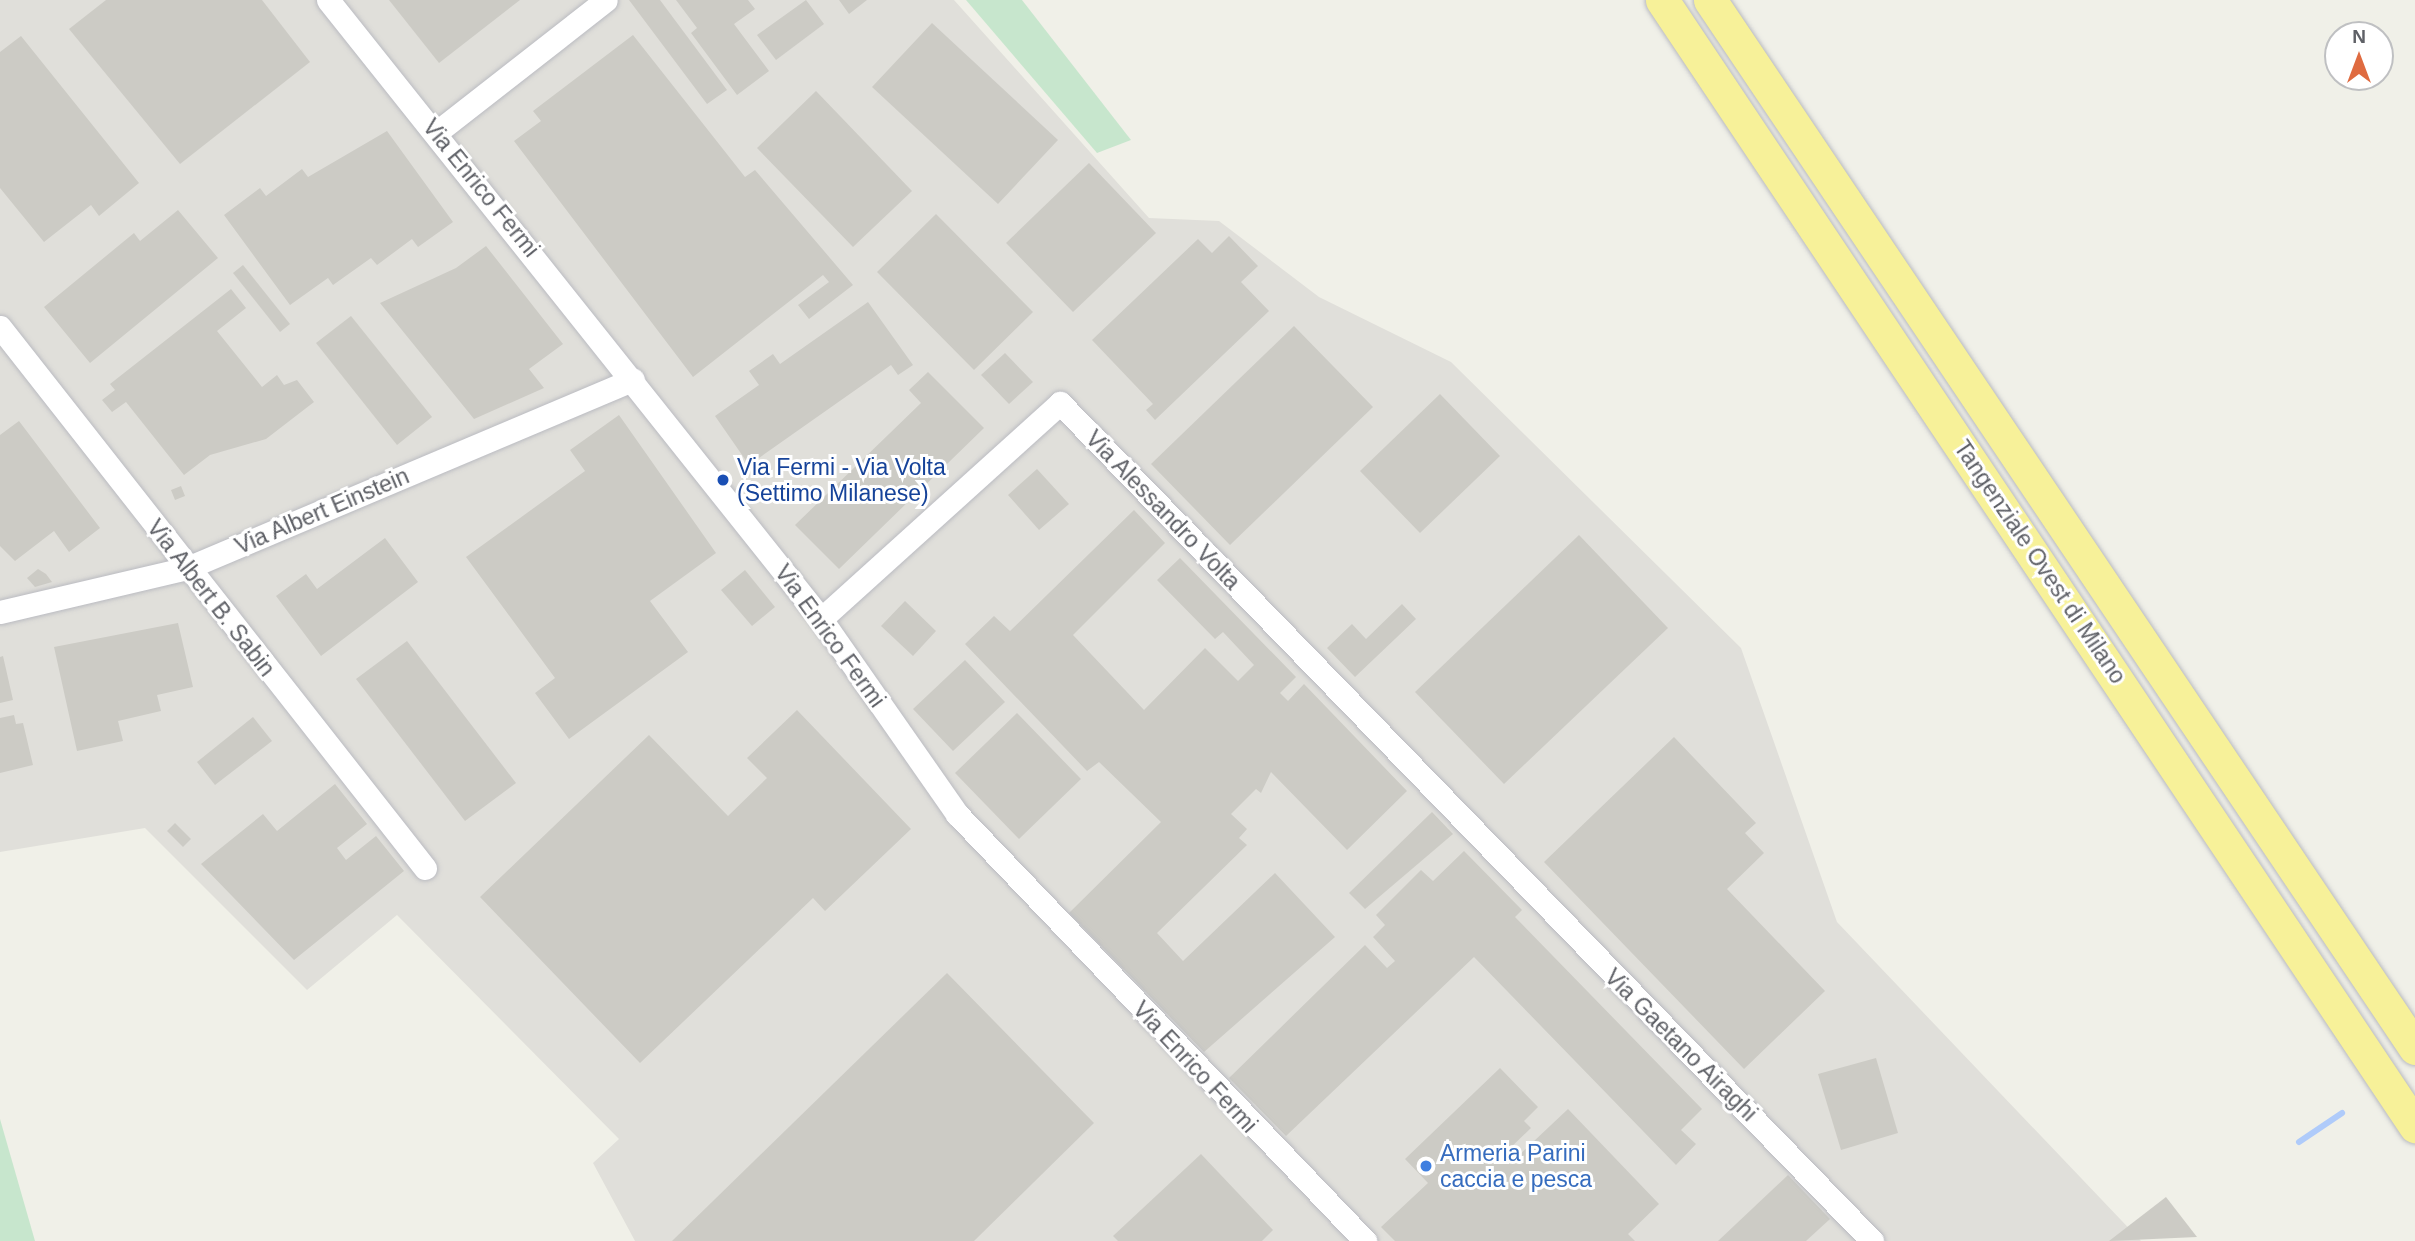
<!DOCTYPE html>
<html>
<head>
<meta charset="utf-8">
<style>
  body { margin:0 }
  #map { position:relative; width:2415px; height:1241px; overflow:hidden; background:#f0f0e8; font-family:Arial,sans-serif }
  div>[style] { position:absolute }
  .industrial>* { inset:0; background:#e0dfda }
  .green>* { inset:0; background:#c7e6cd }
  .stream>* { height:6px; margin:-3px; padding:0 3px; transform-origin:3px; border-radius:3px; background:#afcbfa }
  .building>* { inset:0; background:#cccbc5 }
  .roads { filter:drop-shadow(0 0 2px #babbc1) drop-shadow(0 0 2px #babbc1) }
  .minor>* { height:23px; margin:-11.5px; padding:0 11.5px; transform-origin:11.5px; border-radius:11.5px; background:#fff }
  .highway>* { height:33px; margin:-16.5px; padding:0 16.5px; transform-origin:16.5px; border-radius:16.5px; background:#f7f199 }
  .dots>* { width:19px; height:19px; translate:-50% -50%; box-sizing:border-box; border:4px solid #fff; border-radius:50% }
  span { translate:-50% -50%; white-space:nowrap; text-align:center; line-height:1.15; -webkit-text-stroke:6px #fff; paint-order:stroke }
  .street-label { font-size:23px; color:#5f6167 }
  .transit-label { font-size:23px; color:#164399 }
  .left { translate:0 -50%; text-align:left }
  .shop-label { font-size:23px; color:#366cbe }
  .north { position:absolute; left:2324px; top:21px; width:70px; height:70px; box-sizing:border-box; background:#fff; border:2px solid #bfc0c2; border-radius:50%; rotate:0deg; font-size:19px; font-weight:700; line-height:28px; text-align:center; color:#5f6167 }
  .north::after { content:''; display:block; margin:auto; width:24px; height:32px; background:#df6b40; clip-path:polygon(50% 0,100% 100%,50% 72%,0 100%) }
</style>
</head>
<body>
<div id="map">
  <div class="industrial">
    <div style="clip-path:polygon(0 0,954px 0,1149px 218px,1219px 221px,1319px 297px,1451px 362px,1741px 648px,1837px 922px,2141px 1241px,635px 1241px,593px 1163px,619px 1139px,397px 915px,307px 990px,145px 828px,0 852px)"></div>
  </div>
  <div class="green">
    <div style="clip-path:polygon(966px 0,1022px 0,1131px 140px,1097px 153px)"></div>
    <div style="clip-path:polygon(0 1119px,35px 1241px,0 1241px)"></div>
  </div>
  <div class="stream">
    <div style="left:2299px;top:1142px;width:52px;rotate:-34deg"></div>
  </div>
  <div class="building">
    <div style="clip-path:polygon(106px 0,262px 0,310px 62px,180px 164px,69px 29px)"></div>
    <div style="clip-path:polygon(389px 0,520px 0,439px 63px)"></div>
    <div style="clip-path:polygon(629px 0,660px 0,727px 90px,707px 104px)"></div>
    <div style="clip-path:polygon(676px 0,748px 0,755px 9px,734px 24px,769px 71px,737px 95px,691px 33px,697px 28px)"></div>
    <div style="clip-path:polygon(806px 0,824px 24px,776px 60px,757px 35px)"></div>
    <div style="clip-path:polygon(839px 0,867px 0,849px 14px)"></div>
    <div style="clip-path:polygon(932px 23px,1058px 140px,998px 204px,872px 87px)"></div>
    <div style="clip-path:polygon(633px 35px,745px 177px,755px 170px,853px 285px,809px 319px,798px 305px,829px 282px,823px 275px,693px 377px,514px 141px,541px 121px,533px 111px)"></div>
    <div style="clip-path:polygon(21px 36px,139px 183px,99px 216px,91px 205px,44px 242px,0 188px,0 52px)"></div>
    <div style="clip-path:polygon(816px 91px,912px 191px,853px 247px,757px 148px)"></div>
    <div style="clip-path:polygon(387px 131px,453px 222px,418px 247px,412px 239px,377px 265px,371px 258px,333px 285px,328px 278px,290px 305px,224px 215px,260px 188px,266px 196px,302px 169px,308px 177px)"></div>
    <div style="clip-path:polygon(1089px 163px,1156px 233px,1073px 312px,1006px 243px)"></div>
    <div style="clip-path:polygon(178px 210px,218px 258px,90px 363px,44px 307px,134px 233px,140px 241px)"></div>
    <div style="clip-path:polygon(936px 214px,1033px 312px,974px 370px,877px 272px)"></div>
    <div style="clip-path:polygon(1229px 236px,1258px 266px,1241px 282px,1269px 311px,1155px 420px,1146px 410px,1153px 404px,1092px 340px,1198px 239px,1212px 253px)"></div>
    <div style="clip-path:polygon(486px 246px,563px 344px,529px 369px,544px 388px,474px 419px,380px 303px,456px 268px)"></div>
    <div style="clip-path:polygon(243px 265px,290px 324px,280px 332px,233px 273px)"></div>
    <div style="clip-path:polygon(231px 289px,246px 308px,217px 331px,262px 387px,277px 375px,284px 385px,297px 380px,314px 402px,266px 439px,210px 455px,184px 475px,126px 402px,112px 412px,102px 400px,115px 390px,110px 384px)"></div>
    <div style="clip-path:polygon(868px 302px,913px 365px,898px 375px,891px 365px,749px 465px,715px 416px,759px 385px,749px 371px,773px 354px,780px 364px)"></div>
    <div style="clip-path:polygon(351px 316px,432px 417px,397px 445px,316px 343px)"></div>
    <div style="clip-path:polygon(1294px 326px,1373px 407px,1230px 545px,1151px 464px)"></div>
    <div style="clip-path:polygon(1005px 353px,1033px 382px,1009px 404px,981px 375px)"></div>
    <div style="clip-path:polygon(928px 372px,984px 428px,839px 569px,795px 525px,921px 403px,909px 390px)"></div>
    <div style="clip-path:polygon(1440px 394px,1500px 456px,1420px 533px,1360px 471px)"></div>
    <div style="clip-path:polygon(619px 415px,716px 553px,650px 601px,688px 652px,569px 739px,535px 693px,555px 678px,466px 557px,585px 471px,570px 450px)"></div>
    <div style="clip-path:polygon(19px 421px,100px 528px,69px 552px,54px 531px,15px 561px,0 546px,0 435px)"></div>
    <div style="clip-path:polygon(1037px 469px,1069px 504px,1039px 530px,1008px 495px)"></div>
    <div style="clip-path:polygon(181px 486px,185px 496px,175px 500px,171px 490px)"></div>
    <div style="clip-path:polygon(1134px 510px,1165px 543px,1073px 635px,1144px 710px,1205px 648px,1238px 681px,1254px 665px,1223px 632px,1215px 639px,1157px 580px,1180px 558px,1296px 677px,1280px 693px,1288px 701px,1304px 684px,1407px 791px,1347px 850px,1271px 772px,1261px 793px,1256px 789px,1231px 814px,1247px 829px,1239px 838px,1247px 845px,1157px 933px,1183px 961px,1275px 873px,1335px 937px,1204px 1052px,1069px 913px,1161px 822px,1099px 762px,1087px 771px,965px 644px,994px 616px,1010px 631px)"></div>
    <div style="clip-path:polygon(1579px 535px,1668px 628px,1504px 784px,1415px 692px)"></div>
    <div style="clip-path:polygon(385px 538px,418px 582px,321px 656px,276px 596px,306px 574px,317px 589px)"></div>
    <div style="clip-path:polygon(38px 569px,46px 574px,52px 582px,35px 587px,27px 578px)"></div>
    <div style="clip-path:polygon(745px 570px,775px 607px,752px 626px,721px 590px)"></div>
    <div style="clip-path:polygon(905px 601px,936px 631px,913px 656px,881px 626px)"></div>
    <div style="clip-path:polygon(1402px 604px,1416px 619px,1355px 677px,1327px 648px,1352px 624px,1366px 639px)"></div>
    <div style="clip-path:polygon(178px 623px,193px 687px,157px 695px,161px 711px,118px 721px,123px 741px,77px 751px,54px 647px)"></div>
    <div style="clip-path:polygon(407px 641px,516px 783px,465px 821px,356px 679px)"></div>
    <div style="clip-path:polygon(3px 656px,13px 700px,0 703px,0 657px)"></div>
    <div style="clip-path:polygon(965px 660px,1005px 702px,953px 751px,913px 709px)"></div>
    <div style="clip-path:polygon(797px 710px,911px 829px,825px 911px,813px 898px,640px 1063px,480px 897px,649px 735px,728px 816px,767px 778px,747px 758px)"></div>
    <div style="clip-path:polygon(1017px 713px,1081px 779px,1019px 839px,955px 773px)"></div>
    <div style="clip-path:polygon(14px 715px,16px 724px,23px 723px,33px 765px,0 773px,0 718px)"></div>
    <div style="clip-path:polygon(253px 717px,272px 741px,215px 785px,197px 762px)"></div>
    <div style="clip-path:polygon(1674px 737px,1756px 823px,1745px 833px,1764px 853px,1727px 889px,1825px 991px,1744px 1069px,1544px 862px)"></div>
    <div style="clip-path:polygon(335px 784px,367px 824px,337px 848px,346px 860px,376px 836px,404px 871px,294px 960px,201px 864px,263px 814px,277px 831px)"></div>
    <div style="clip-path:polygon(1432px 812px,1453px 834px,1365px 909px,1349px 893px)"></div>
    <div style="clip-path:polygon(175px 823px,191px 839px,183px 847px,167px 831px)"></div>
    <div style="clip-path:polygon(1464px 851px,1522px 910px,1515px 917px,1702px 1109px,1681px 1130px,1696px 1144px,1676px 1165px,1474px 957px,1286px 1136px,1229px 1078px,1365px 945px,1387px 968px,1395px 961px,1373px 937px,1385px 925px,1376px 915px,1421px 870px,1433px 881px)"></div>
    <div style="clip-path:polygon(947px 973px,1094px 1123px,974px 1241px,672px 1241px)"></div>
    <div style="clip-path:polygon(1876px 1058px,1898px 1133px,1841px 1150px,1818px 1074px)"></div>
    <div style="clip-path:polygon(1500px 1068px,1538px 1107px,1524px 1121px,1531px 1128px,1507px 1151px,1515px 1159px,1568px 1109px,1659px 1204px,1628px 1234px,1635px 1241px,1395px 1241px,1381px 1227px,1428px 1183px,1405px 1159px)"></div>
    <div style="clip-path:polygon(1201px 1154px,1273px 1230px,1262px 1241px,1118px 1241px,1113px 1236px)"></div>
    <div style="clip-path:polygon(1788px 1175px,1830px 1219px,1806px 1241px,1718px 1241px)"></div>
    <div style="clip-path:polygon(2166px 1197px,2197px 1237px,2109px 1241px)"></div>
  </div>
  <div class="roads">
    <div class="minor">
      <div style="left:328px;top:0;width:791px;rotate:51.46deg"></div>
      <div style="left:821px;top:619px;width:238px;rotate:55.1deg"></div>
      <div style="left:957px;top:814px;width:591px;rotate:46.3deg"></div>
      <div style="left:437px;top:132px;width:214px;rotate:-38deg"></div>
      <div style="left:0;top:327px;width:688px;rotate:51.85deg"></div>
      <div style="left:0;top:612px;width:192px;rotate:-13.2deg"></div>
      <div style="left:187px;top:568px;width:484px;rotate:-22.9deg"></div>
      <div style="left:821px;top:619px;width:322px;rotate:-42.1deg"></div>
      <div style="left:1060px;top:403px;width:1167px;rotate:45.9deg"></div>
    </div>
    <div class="highway">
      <div style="left:1662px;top:0;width:1355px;rotate:56.23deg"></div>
      <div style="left:1710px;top:0;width:1263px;rotate:56.07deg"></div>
    </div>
  </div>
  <div class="dots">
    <div style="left:723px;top:480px;background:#1a4fb4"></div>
    <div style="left:1426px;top:1166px;background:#3f7fe0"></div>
  </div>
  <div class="street-label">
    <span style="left:481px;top:188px;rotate:51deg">Via Enrico Fermi</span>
    <span style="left:1163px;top:510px;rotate:46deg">Via Alessandro Volta</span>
    <span style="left:322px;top:511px;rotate:-23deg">Via Albert Einstein</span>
    <span style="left:2040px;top:562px;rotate:56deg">Tangenziale Ovest di Milano</span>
    <span style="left:211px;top:598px;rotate:52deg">Via Albert B. Sabin</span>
    <span style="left:830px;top:636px;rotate:54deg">Via Enrico Fermi</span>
    <span style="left:1681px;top:1045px;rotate:45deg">Via Gaetano Airaghi</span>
    <span style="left:1195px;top:1067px;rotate:47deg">Via Enrico Fermi</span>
  </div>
  <div class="transit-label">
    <span class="left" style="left:737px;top:480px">Via Fermi - Via Volta<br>(Settimo Milanese)</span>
  </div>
  <div class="shop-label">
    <span class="left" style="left:1440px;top:1166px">Armeria Parini<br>caccia e pesca</span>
  </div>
  <div class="north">N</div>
</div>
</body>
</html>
